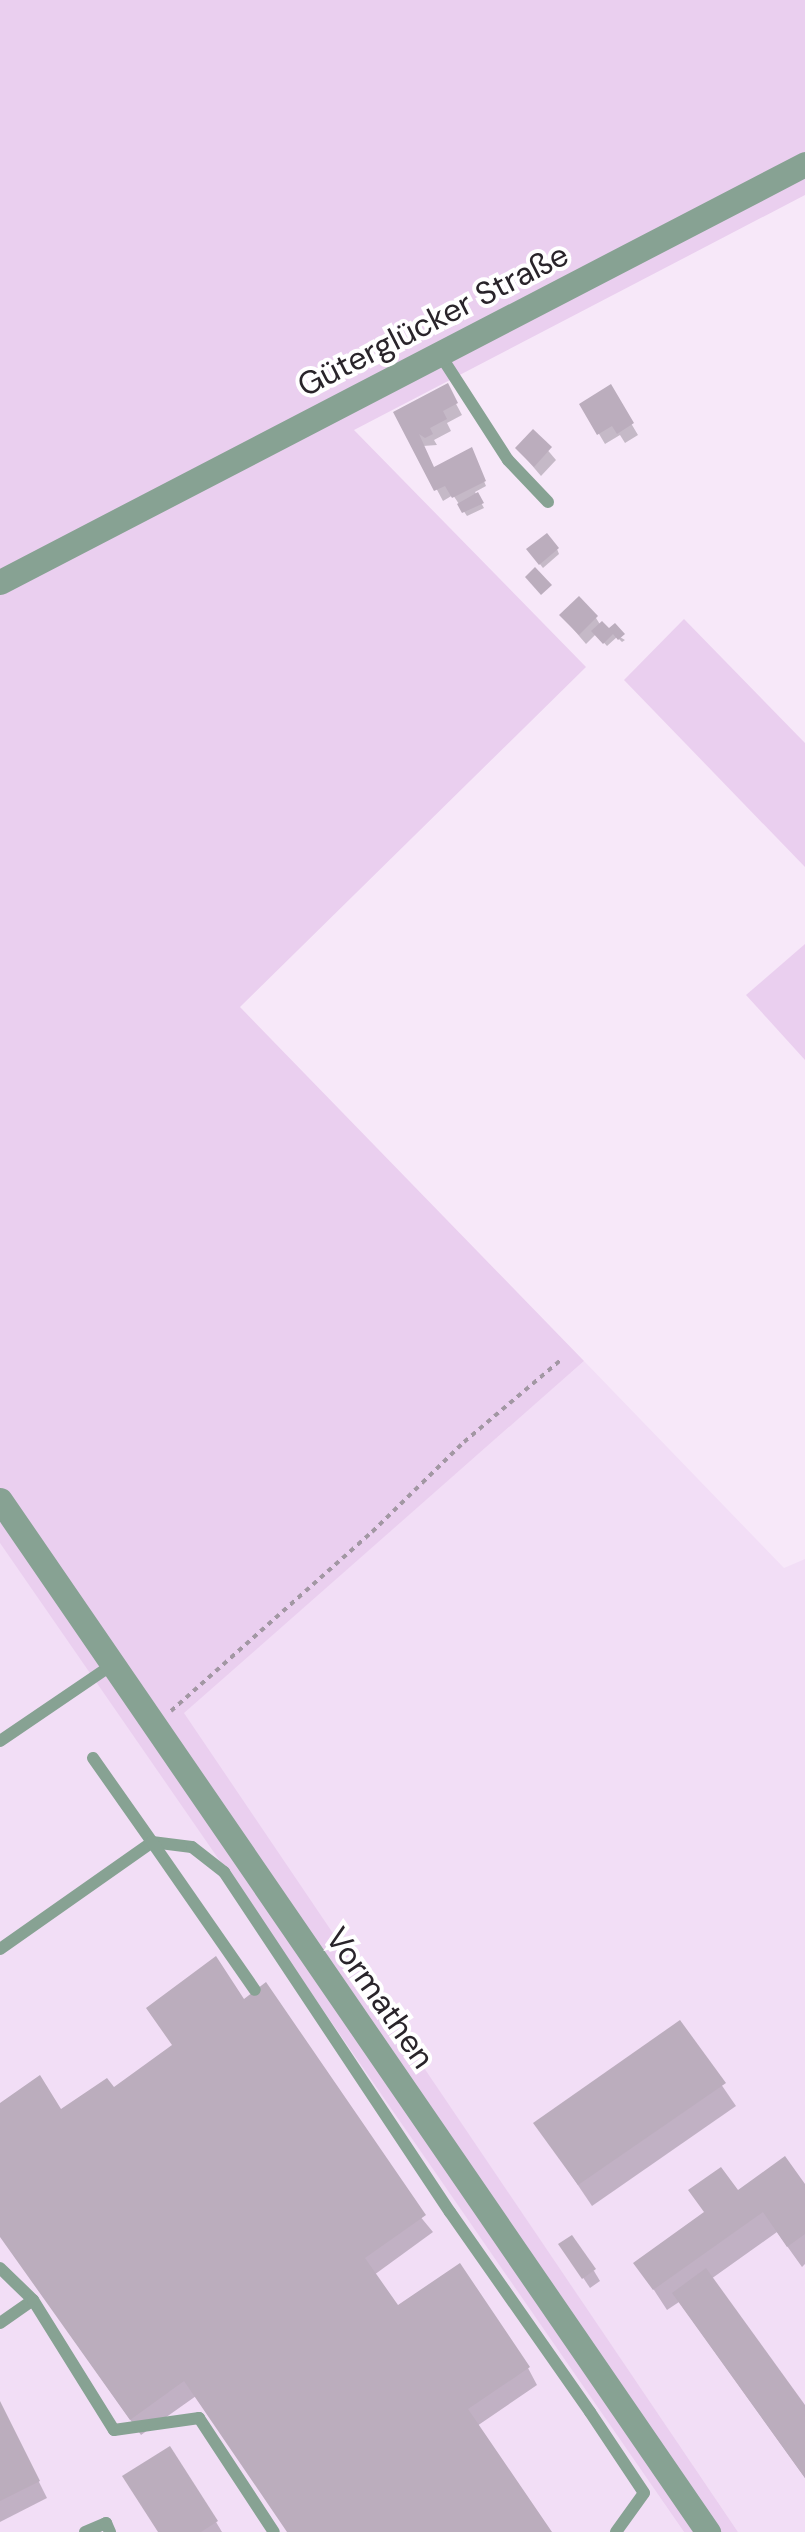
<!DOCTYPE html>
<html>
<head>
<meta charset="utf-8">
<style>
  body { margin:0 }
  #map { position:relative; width:805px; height:2532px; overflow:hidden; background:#f7e8f9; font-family:"DM Sans",sans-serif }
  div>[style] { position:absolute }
  .built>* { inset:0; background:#f2def6 }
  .green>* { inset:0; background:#eacfef }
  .shadow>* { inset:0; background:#0003 }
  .building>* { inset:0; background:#bbadbd }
  .path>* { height:4px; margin-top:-2px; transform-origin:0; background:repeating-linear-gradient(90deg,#a297a3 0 5px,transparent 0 10px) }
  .service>* { height:12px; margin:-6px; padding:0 6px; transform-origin:6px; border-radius:6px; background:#87a293 }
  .minor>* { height:25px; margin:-12.5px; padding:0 12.5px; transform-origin:12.5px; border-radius:12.5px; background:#87a293 }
  .tertiary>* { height:25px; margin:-12.5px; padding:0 12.5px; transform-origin:12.5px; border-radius:12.5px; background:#87a293 }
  span { translate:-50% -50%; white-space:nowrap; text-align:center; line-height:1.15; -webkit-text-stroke:8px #fff; paint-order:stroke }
  .street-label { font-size:32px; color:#29242a }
</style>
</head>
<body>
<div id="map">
  <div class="built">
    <div style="clip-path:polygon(584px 1361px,784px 1568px,805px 1559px,805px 2532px,738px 2532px,183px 1713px)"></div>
    <div style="clip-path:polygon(0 1542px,684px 2532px,0 2532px)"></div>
  </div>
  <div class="green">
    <div style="clip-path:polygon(0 0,805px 0,805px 195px,354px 430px,586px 667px,240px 1007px,584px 1361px,184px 1713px,738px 2532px,684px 2532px,0 1543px)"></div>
    <div style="clip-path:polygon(684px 619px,805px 743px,805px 867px,624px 680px)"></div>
    <div style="clip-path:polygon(805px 944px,805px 1060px,746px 995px)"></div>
  </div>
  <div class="shadow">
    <div style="clip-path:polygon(447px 387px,462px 415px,447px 423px,451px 431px,434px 440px,437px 445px,423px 446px,433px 470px,471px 450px,486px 486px,475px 492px,484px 508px,467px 516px,453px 495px,443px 501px,396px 413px)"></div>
    <div style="clip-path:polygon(610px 388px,638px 435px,625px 443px,620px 435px,605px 444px,582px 405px)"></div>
    <div style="clip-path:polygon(533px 433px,556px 460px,541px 476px,518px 449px)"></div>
    <div style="clip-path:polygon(557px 549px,559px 554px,543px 568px,532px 554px)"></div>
    <div style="clip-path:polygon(562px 616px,596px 618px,601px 626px,625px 640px,622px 642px,617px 637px,607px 646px,596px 634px,586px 644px)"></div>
    <div style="clip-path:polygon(243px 2002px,433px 2232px,374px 2275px,397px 2309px,528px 2368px,537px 2385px,477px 2426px,549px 2532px,288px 2532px,196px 2396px,141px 2435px,0 2235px,0 2106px,61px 2112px,114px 2090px)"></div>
    <div style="clip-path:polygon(679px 2023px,736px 2106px,592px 2206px,536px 2123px)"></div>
    <div style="clip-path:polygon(805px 2189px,805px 2264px,802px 2267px,777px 2232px,711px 2279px,805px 2409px,805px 2478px,679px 2302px,667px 2310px,637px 2264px,737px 2193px)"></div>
    <div style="clip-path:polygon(568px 2255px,594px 2271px,600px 2281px,590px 2288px)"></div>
    <div style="clip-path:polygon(0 2404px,47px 2498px,0 2522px)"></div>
    <div style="clip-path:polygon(216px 2522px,222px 2532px,160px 2532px)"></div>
  </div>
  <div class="building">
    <div style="clip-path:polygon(448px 383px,458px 403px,443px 411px,447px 419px,430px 428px,433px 434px,425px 438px,419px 434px,434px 467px,472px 447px,486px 481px,452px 498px,445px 486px,434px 491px,393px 412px)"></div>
    <div style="clip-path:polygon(611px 384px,634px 423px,617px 434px,612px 426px,597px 435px,579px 404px)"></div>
    <div style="clip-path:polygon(533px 429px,552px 447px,534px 467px,515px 448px)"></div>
    <div style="clip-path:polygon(478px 492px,484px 503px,462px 513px,457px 504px)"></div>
    <div style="clip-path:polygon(547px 533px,559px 548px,539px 565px,526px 549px)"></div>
    <div style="clip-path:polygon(535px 567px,552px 585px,541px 595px,525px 577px)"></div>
    <div style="clip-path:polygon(579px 596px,598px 616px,579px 635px,559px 615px)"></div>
    <div style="clip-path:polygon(602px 621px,609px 628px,615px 623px,625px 634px,618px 640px,613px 634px,603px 644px,591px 631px)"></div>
    <div style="clip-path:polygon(216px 1956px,244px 1999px,266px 1982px,426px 2215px,365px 2258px,398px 2305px,460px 2263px,530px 2367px,468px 2409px,552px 2532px,287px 2532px,184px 2381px,130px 2420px,0 2237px,0 2103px,40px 2075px,61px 2109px,107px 2078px,114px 2087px,172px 2045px,146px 2008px)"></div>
    <div style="clip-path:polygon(680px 2020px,726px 2083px,578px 2185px,533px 2123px)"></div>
    <div style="clip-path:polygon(785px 2156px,805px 2184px,805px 2234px,787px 2247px,763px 2212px,653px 2290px,633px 2263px,704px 2212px,688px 2190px,721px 2167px,738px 2190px)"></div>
    <div style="clip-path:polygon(572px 2235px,596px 2269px,582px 2279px,558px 2244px)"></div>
    <div style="clip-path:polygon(706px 2268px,805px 2405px,805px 2478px,672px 2293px)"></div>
    <div style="clip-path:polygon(0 2401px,40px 2481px,0 2501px)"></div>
    <div style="clip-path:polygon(170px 2446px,218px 2521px,201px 2532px,158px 2532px,122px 2476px)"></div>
  </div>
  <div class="path">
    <div style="left:171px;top:1711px;width:269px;rotate:-41.7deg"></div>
    <div style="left:372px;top:1532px;width:129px;rotate:-44.4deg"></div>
    <div style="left:464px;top:1442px;width:128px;rotate:-40.3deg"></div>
  </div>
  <div class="service">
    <div style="left:439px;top:353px;width:127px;rotate:57.2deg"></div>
    <div style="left:508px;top:460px;width:58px;rotate:46.4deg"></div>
    <div style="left:0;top:1741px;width:135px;rotate:-34.2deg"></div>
    <div style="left:93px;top:1758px;width:103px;rotate:54.9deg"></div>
    <div style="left:152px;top:1842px;width:40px;rotate:7.1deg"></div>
    <div style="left:192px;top:1847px;width:41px;rotate:38deg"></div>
    <div style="left:224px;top:1872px;width:408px;rotate:56.4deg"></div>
    <div style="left:450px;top:2212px;width:244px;rotate:55deg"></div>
    <div style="left:590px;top:2412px;width:97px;rotate:56.3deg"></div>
    <div style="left:644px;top:2493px;width:48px;rotate:125.7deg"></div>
    <div style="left:0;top:1949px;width:186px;rotate:-35.1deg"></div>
    <div style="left:152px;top:1842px;width:180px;rotate:55.2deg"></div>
    <div style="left:0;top:2268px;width:46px;rotate:44.1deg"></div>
    <div style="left:0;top:2323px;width:40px;rotate:-34.9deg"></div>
    <div style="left:33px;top:2300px;width:153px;rotate:58.1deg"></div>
    <div style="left:114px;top:2430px;width:86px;rotate:-8deg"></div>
    <div style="left:199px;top:2418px;width:136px;rotate:56.7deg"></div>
    <div style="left:85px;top:2532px;width:23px;rotate:-23deg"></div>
    <div style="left:106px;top:2523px;width:10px;rotate:66deg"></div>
  </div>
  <div class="minor">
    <div style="left:0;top:1500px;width:1252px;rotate:55.55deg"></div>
  </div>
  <div class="tertiary">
    <div style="left:0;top:582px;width:907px;rotate:-27.44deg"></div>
  </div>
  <div class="street-label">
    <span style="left:433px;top:320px;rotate:-27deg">Güterglücker Straße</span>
    <span style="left:380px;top:1998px;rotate:55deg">Vormathen</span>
  </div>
</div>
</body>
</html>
